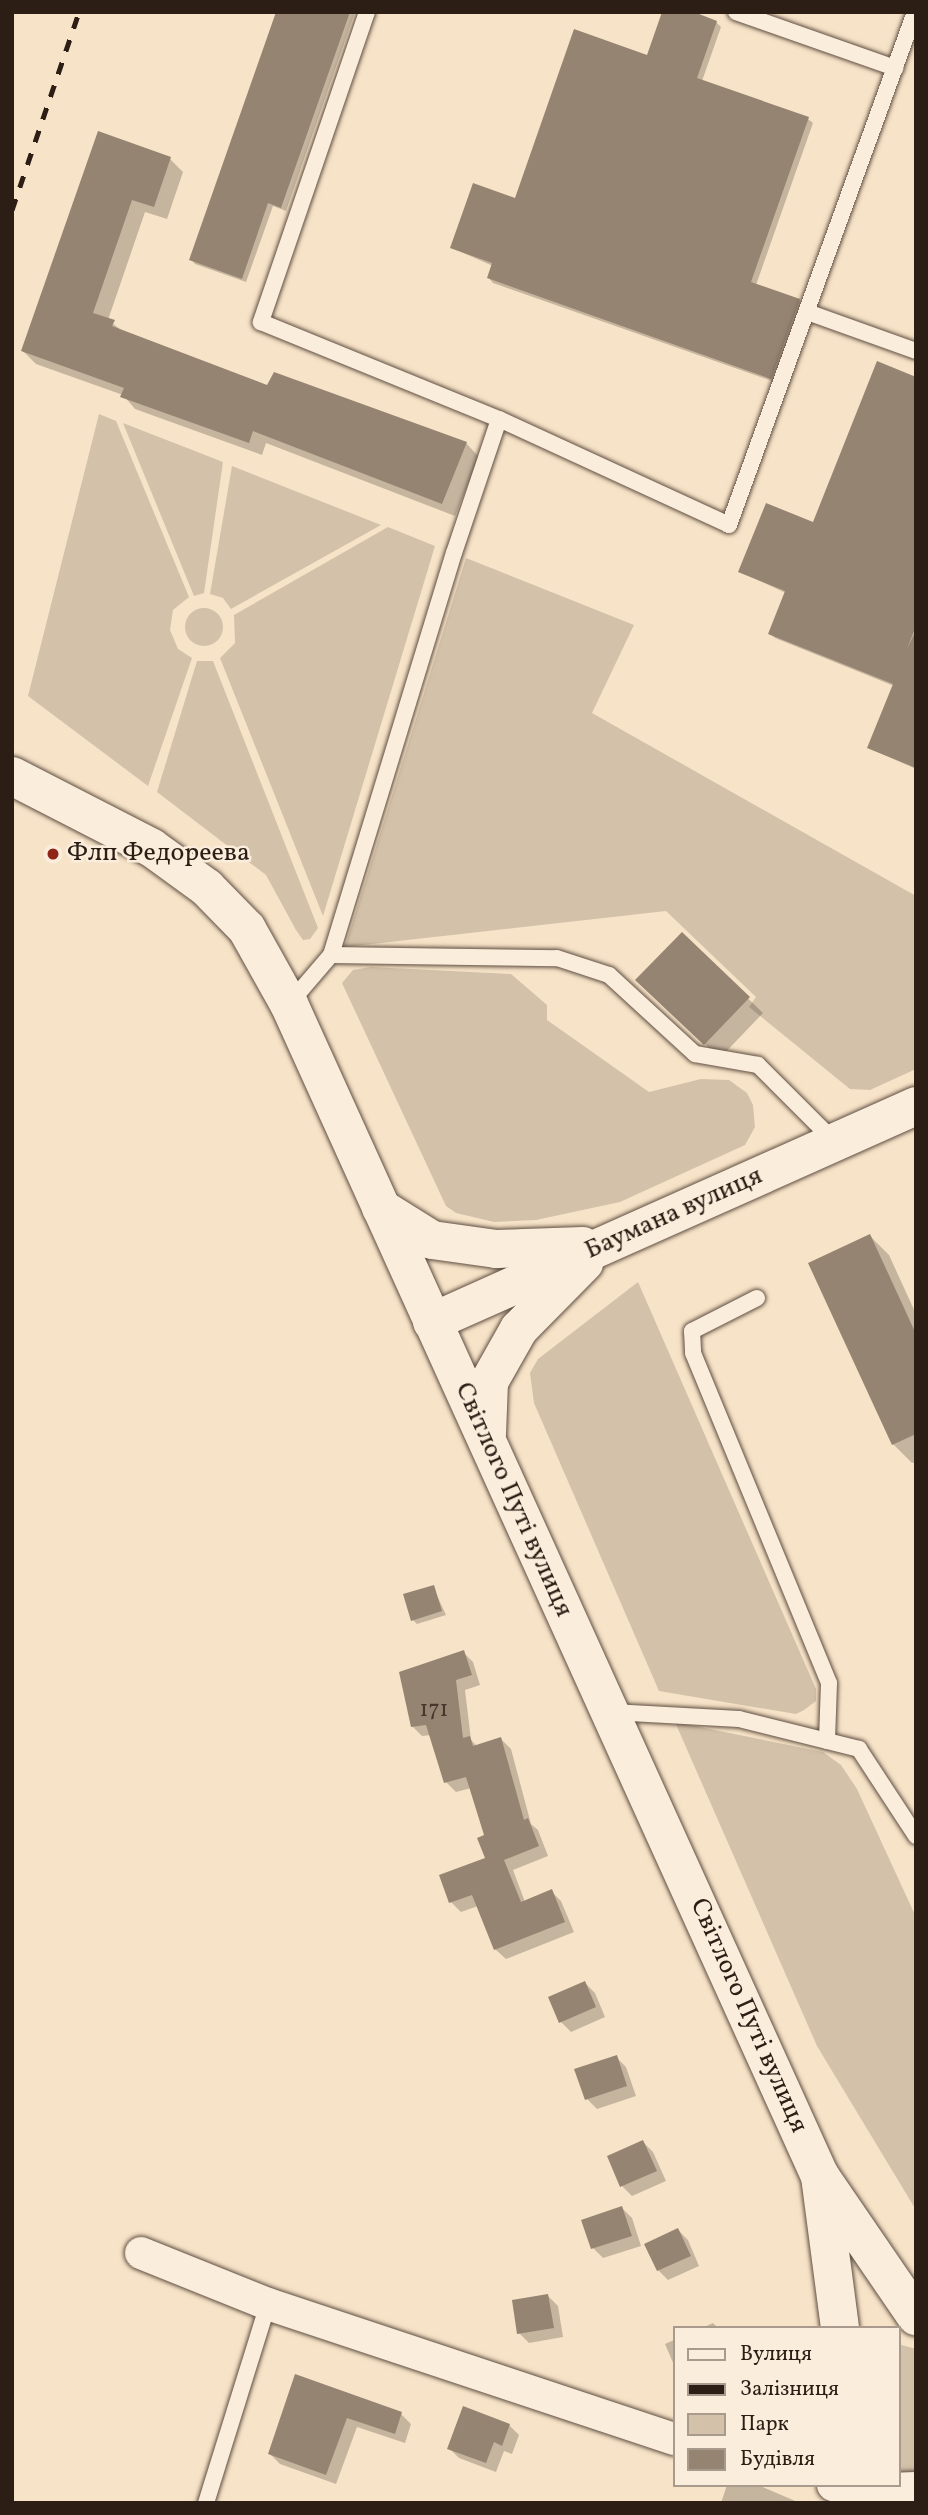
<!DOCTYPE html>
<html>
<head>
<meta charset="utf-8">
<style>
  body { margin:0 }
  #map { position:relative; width:928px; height:2515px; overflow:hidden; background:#f7e3c7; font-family:Vollkorn,serif }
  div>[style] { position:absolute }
  .green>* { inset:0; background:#d4c1a9 }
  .round { border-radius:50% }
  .shadow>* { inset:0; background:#0003 }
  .building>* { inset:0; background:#968472 }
  .roads { filter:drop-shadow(0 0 2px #5f4e42) drop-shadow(0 0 2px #5f4e42) }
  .service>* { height:16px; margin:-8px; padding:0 8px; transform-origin:8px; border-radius:8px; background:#faeddb }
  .minor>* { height:32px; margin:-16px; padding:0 16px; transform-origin:16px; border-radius:16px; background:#faeddb }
  .tertiary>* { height:38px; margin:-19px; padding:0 19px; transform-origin:19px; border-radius:19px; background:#faeddb }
  .secondary>* { height:38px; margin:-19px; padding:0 19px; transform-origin:19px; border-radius:19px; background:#faeddb }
  .rail>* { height:5px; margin-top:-2.5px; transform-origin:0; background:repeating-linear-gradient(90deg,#2c1d15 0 12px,transparent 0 24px) }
  .dots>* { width:19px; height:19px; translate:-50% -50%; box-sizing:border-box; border:4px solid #faeddb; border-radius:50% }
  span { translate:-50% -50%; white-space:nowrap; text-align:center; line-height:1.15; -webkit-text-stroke:5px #faeddb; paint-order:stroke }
  .number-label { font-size:23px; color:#46372c }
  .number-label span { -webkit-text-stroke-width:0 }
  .poi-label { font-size:26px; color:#2c1d15 }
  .left { translate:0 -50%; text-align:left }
  .street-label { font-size:26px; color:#2c1d15 }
  .frame { position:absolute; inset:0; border:14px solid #2c1d15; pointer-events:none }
  .legend { position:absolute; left:673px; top:2326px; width:228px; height:161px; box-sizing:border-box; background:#faeddb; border:2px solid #a89a8c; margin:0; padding:9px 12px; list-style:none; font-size:21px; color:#2c1d15 }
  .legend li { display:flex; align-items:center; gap:14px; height:35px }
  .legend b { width:35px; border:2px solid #a89a8c }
</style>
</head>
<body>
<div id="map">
  <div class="green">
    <div style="clip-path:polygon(99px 414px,116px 421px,189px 597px,173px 610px,170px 630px,178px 649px,192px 658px,148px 786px,28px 696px)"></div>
    <div style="clip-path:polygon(123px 423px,223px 462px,204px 593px,194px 596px)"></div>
    <div style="clip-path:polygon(232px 466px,381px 525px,231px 609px,223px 598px,210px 594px)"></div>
    <div style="clip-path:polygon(388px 527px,435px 546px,323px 916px,220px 658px,235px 643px,234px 615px)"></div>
    <div style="clip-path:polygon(466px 558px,634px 625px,592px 713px,916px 896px,916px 1069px,870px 1090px,850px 1089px,749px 1007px,756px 997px,666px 911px,345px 947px)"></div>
    <div class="round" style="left:185px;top:608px;width:38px;height:38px"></div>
    <div style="clip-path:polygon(197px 661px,213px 661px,318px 928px,310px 939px,303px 940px,296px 930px,266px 875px,157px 792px)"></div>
    <div style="clip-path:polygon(371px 967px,511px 974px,547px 1005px,547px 1020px,649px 1092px,701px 1079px,729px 1080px,747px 1093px,753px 1105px,755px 1127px,745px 1145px,620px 1202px,536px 1220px,494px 1222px,456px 1213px,446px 1206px,342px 983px,353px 970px)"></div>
    <div style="clip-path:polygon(638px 1282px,816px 1689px,816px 1701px,804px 1710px,796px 1714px,659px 1691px,534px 1403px,530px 1373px,538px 1359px)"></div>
    <div style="clip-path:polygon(675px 1722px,823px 1752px,841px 1765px,857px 1789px,916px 1917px,916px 2210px,817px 2046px)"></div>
    <div style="clip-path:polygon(898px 2344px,916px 2349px,916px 2472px,898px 2473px)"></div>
  </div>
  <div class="shadow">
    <div style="clip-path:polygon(277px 12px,355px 12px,286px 211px,273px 206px,246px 282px,195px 264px,191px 259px)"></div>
    <div style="clip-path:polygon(716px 22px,721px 27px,702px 81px,808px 119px,813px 123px,756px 285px,799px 300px,803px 305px,775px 382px,493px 283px,489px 278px,493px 266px,452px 248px,516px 201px,648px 57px)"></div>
    <div style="clip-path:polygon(99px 134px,170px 159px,183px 172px,167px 219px,145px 212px,108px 320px,125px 333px,268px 387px,466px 443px,479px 457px,455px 516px,266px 443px,262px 455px,135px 409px,123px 395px,36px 364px,23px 351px)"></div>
    <div style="clip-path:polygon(916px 379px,916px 769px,869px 748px,894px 686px,775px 638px,770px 634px,786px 593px,740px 572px,814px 524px)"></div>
    <div style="clip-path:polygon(682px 934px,763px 1013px,720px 1058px,653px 995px)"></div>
    <div style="clip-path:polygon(870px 1236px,889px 1255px,916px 1314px,916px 1462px,912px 1463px,893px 1444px)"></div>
    <div style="clip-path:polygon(433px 1587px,446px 1615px,417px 1624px,413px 1620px)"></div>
    <div style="clip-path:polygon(463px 1652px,473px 1662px,480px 1685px,465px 1690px,471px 1740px,477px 1746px,501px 1739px,511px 1749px,531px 1824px,538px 1830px,548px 1856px,513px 1870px,525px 1902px,551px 1891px,561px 1901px,574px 1932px,506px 1959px,496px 1950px,478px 1906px,461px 1912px,451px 1902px,487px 1859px,486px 1836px,471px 1788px,456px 1792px,446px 1782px,431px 1735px,422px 1736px,412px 1726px)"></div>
    <div style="clip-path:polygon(585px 1983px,595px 1993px,605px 2017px,571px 2032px,561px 2022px)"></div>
    <div style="clip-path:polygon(616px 2057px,626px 2067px,636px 2096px,597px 2109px,587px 2099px)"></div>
    <div style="clip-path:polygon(643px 2142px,653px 2152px,666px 2181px,632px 2196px,622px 2186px)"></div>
    <div style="clip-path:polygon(622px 2208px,632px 2218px,641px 2246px,603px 2258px,593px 2248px)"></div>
    <div style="clip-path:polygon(678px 2230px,688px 2240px,699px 2266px,668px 2280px,658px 2270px)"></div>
    <div style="clip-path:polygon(548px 2296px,558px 2306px,563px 2337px,529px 2343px,519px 2333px)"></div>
    <div style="clip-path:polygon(713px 2323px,718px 2328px,702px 2328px)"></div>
    <div style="clip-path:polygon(674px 2340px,674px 2365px,665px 2344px)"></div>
    <div style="clip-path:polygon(296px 2376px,401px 2414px,411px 2424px,405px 2443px,357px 2427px,336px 2484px,280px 2464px,270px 2454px)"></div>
    <div style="clip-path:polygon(509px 2425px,519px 2435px,512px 2454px,504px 2451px,496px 2472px,459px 2458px,449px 2448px)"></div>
    <div style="clip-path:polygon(727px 2485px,758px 2485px,800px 2503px,721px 2503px)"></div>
  </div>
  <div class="building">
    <div style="clip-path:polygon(276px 12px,350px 12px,281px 208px,268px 203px,242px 279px,189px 260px)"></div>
    <div style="clip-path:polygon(662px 12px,694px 12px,717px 21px,697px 78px,809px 117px,751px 282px,800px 299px,771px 379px,487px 278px,492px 263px,450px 248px,473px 183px,515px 198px,574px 29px,647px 55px)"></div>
    <div style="clip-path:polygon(98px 131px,171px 157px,154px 207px,132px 200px,93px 313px,115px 320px,112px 326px,267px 385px,274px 372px,467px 442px,442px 504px,253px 431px,249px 443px,120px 397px,124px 388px,21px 351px)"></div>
    <div style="clip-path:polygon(877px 361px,916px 377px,916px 626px,907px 649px,916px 630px,916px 768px,867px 748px,893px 684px,768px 634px,785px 591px,738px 572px,766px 503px,813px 522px)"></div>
    <div style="clip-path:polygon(682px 932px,750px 997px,704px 1045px,635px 980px)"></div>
    <div style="clip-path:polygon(870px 1234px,916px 1334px,916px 1434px,892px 1445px,808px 1263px)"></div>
    <div style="clip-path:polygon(434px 1585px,442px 1611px,411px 1621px,403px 1594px)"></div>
    <div style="clip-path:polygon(464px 1650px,472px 1675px,456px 1680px,463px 1738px,470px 1736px,473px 1746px,501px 1737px,524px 1820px,528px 1818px,539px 1846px,504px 1860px,521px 1902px,552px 1889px,565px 1922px,494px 1950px,472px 1895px,449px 1903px,439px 1875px,485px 1858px,477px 1838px,484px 1835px,466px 1777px,444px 1783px,426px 1725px,411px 1727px,399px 1672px)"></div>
    <div style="clip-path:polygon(585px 1981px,596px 2007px,559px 2023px,548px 1997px)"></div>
    <div style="clip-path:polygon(617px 2055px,627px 2086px,585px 2100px,574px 2069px)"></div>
    <div style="clip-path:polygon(643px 2140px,657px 2171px,620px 2187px,607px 2156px)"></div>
    <div style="clip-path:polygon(622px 2206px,632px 2236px,591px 2249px,581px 2220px)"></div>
    <div style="clip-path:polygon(678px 2228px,691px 2256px,657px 2271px,644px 2244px)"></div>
    <div style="clip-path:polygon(548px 2294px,554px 2328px,517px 2334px,512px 2300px)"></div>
    <div style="clip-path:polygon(295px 2374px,402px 2412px,395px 2434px,347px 2418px,326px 2475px,268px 2454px)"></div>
    <div style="clip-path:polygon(463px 2406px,510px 2424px,502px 2446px,494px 2442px,486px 2463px,447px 2449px)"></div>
  </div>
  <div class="roads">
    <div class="service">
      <div style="left:367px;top:12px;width:328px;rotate:108.9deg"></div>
      <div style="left:261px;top:322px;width:257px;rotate:22.2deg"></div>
      <div style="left:736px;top:12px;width:169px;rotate:19.4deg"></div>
      <div style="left:807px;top:312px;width:116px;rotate:19.7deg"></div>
      <div style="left:331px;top:955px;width:420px;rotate:-73deg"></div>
      <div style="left:454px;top:553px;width:141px;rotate:-71.4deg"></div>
      <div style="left:499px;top:419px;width:253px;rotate:24.7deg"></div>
      <div style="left:729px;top:525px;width:546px;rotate:-70.07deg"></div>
      <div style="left:289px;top:1004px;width:65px;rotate:-49.4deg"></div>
      <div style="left:331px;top:955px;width:226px;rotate:0.8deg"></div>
      <div style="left:557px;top:958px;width:55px;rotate:18.1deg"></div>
      <div style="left:609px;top:975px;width:117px;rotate:42.6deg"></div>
      <div style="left:695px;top:1054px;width:64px;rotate:9.9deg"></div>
      <div style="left:758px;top:1065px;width:109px;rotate:45deg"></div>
      <div style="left:757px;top:1298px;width:73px;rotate:153.1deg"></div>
      <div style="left:692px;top:1331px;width:22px;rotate:87deg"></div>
      <div style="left:693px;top:1353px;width:357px;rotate:67.6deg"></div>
      <div style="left:829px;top:1683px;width:58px;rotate:92deg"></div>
      <div style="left:612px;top:1712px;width:127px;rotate:3.2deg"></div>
      <div style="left:739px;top:1719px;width:124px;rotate:14deg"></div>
      <div style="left:859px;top:1749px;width:104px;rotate:56.8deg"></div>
      <div style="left:206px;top:2503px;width:208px;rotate:-72.7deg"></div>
    </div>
    <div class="minor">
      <div style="left:141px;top:2253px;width:137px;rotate:21.9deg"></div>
      <div style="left:268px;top:2304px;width:428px;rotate:18.4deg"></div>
      <div style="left:833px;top:2485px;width:29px;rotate:16deg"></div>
    </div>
    <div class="tertiary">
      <div style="left:820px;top:2176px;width:153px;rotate:82.5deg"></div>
      <div style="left:861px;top:2493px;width:55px;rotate:-2.1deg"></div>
    </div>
    <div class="secondary">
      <div style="left:12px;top:776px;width:157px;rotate:27.2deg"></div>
      <div style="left:152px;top:848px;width:68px;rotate:36deg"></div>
      <div style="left:207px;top:888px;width:57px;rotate:45.7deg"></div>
      <div style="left:247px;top:929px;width:86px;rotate:60.8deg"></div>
      <div style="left:289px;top:1004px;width:1287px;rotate:65.63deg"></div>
      <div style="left:820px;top:2176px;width:170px;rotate:55.6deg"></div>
      <div style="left:381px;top:1208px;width:60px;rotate:32.1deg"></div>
      <div style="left:432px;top:1240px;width:65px;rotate:8deg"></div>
      <div style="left:496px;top:1249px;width:87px;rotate:-2deg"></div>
      <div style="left:432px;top:1322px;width:530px;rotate:-24.05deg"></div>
      <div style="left:487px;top:1434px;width:52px;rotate:-87.8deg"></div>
      <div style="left:489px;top:1382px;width:61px;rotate:-60.5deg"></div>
      <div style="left:519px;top:1329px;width:93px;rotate:-45.4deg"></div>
    </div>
  </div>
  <div class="rail">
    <div style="left:12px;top:210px;width:209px;rotate:-71.3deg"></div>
  </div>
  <div class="dots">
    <div style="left:53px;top:854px;background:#8f2418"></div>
  </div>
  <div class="number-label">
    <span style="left:434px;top:1710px">171</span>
  </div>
  <div class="poi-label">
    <span class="left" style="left:67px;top:854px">Флп Федореева</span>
  </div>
  <div class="street-label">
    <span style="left:674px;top:1214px;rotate:-24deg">Баумана вулиця</span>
    <span style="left:513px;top:1500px;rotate:66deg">Світлого Путі вулиця</span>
    <span style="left:748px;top:2016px;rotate:66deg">Світлого Путі вулиця</span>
  </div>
  <div class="frame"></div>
  <ul class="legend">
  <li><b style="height:9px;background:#faeddb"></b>Вулиця</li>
  <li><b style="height:9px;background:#2c1d15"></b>Залізниця</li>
  <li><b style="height:19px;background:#d4c1a9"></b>Парк</li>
  <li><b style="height:19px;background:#968472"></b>Будівля</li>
  </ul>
</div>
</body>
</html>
